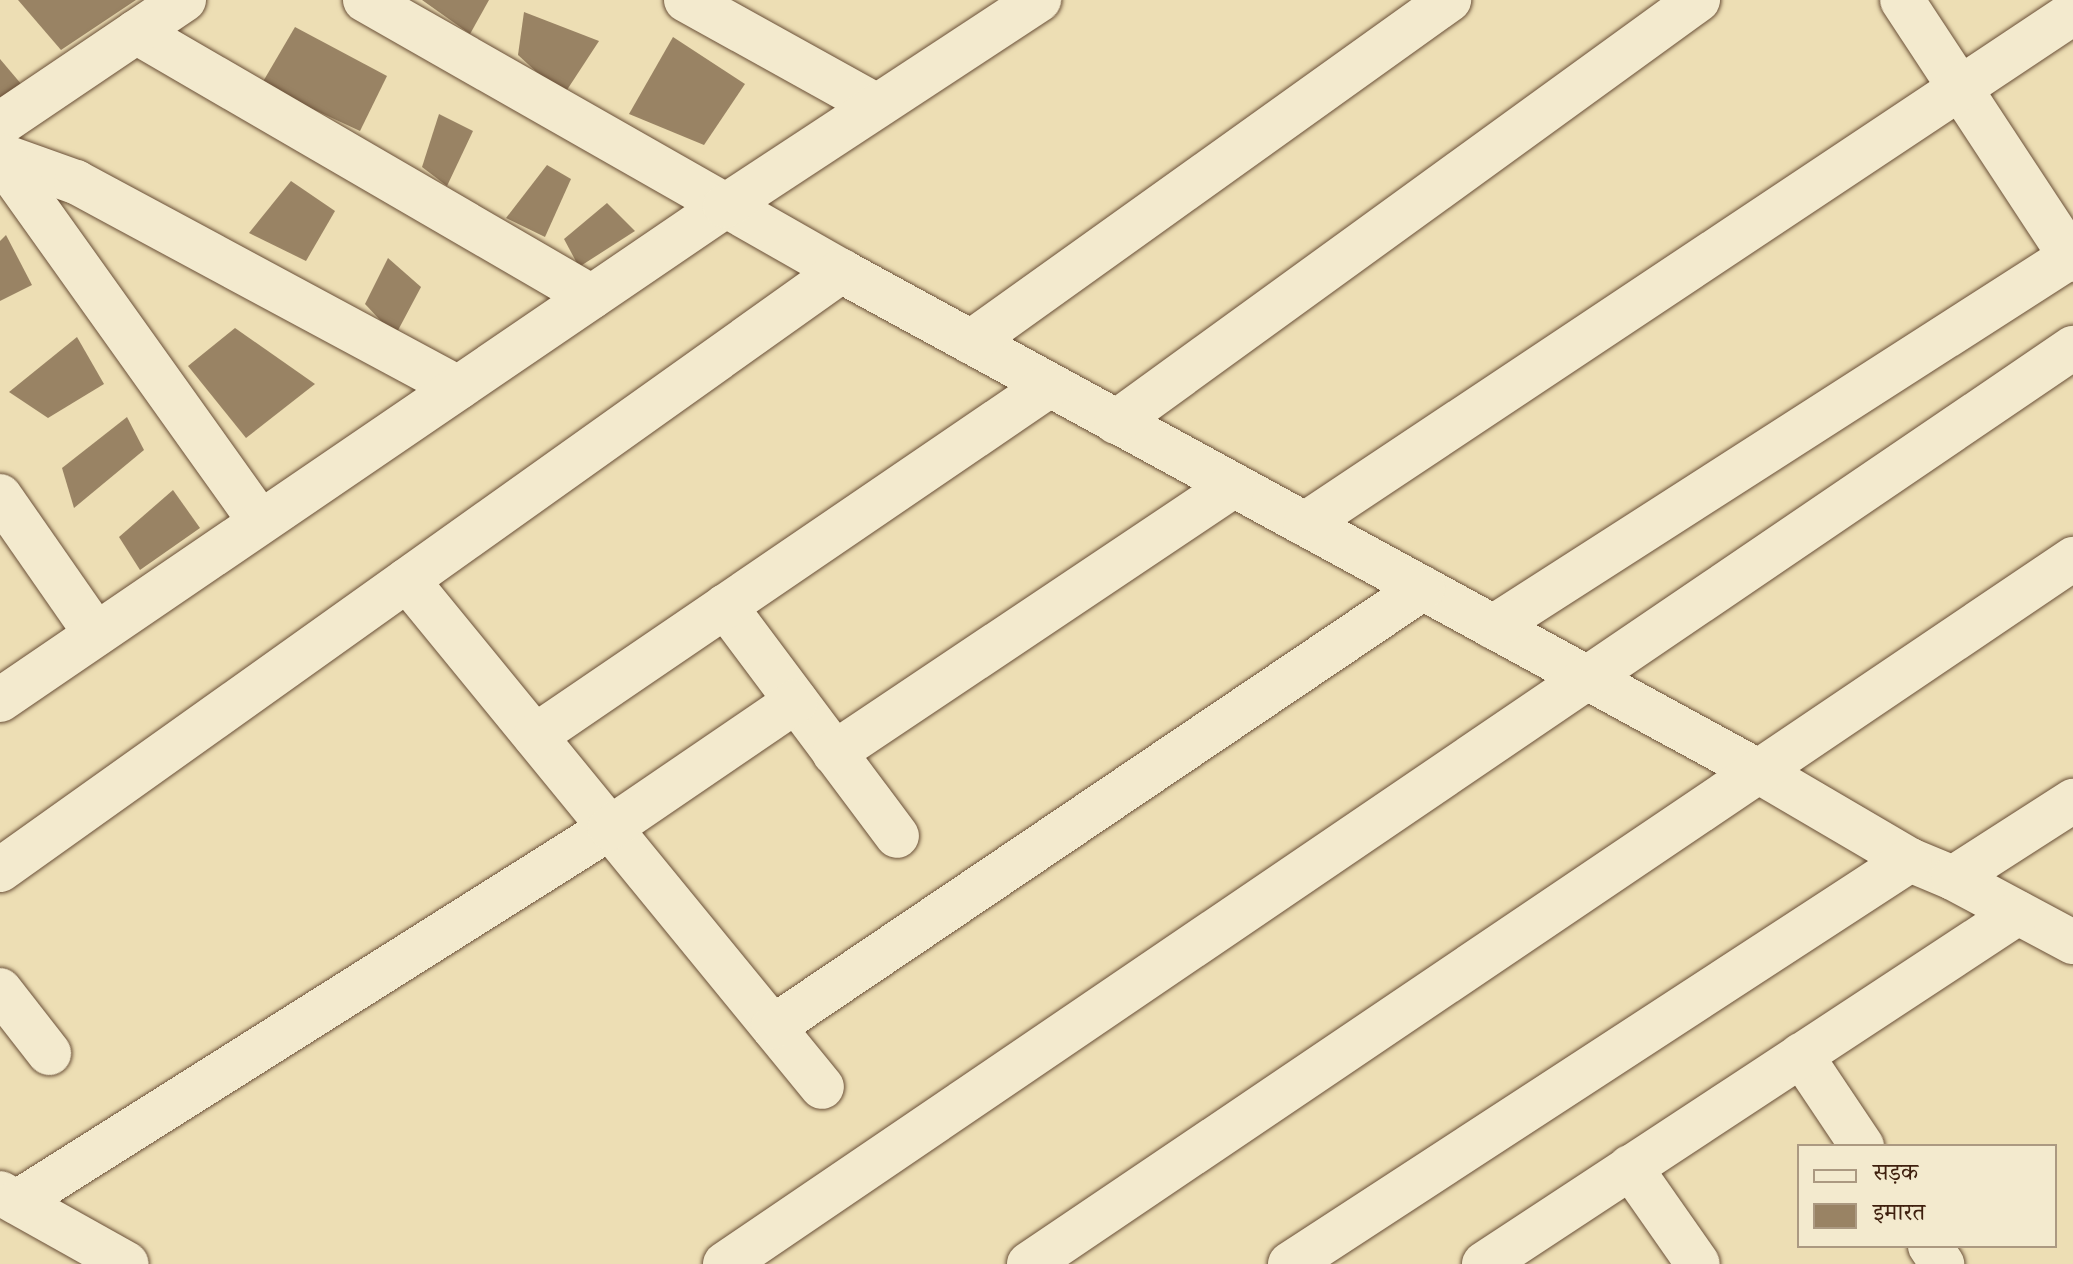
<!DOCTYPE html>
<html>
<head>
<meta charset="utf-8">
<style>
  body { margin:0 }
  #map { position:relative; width:2073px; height:1264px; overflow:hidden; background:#eddeb4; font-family:"IM FELL Double Pica","Noto Serif Devanagari",serif }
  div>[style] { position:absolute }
  .building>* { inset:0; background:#998364 }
  .roads { filter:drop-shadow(0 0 2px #6a5038) drop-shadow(0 0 2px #6a5038) }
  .minor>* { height:44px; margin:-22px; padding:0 22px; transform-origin:22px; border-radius:22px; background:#f3eace }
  span { translate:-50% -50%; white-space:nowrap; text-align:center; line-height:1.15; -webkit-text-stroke:6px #f3eace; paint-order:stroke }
  .legend { position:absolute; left:1797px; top:1144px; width:260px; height:104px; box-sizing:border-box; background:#f3eace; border:2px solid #ab9981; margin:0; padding:10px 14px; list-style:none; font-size:24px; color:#3f200e }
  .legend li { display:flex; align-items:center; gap:16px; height:40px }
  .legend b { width:40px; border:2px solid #ab9981 }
</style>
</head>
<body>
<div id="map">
  <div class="building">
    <div style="clip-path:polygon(18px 0,136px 0,61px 50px)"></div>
    <div style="clip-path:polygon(422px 0,489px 0,470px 34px)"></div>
    <div style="clip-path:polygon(524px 12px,599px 41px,563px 96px,518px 55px)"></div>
    <div style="clip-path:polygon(295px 27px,387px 76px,360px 131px,261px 85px)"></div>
    <div style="clip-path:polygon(673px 37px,745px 84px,704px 145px,629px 114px)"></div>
    <div style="clip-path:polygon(0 59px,22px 85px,0 98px)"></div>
    <div style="clip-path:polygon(439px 114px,473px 131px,447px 186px,422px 167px)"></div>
    <div style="clip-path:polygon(547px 165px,571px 179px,545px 237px,506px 218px)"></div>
    <div style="clip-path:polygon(291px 181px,335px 211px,306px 261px,249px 233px)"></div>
    <div style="clip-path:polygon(607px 203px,635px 231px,579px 267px,564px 239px)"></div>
    <div style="clip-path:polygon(6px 235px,32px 285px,0 301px,0 241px)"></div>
    <div style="clip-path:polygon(388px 258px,421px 287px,395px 336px,365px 304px)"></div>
    <div style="clip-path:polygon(235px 328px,315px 384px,246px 438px,188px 366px)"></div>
    <div style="clip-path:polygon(77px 337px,104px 384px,48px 418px,9px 392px)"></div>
    <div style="clip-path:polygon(127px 417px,144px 450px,74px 508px,62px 468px)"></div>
    <div style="clip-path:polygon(173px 490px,200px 528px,140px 570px,119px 537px)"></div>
  </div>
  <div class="roads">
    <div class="minor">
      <div style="left:365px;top:0;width:548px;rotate:29.65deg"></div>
      <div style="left:841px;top:271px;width:1044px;rotate:28.6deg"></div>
      <div style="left:1758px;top:771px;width:176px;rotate:30.4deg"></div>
      <div style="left:1910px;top:860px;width:47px;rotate:22.7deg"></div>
      <div style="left:1953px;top:878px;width:136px;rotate:28.1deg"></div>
      <div style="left:686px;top:0;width:218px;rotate:29deg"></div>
      <div style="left:1902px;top:0;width:311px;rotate:56.7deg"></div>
      <div style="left:136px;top:32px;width:527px;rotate:30.16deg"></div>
      <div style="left:0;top:124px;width:222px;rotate:-34deg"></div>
      <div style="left:0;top:155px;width:81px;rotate:19.6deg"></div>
      <div style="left:76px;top:182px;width:434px;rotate:28.3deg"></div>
      <div style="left:0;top:157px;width:448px;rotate:54.5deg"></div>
      <div style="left:971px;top:342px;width:588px;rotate:-35.58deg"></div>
      <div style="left:1116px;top:422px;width:719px;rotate:-35.95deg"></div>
      <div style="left:0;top:496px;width:168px;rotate:55.2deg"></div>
      <div style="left:1305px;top:524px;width:922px;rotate:-33.64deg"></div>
      <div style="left:407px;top:580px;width:655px;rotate:50.7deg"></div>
      <div style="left:725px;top:606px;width:287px;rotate:53.2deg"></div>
      <div style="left:1493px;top:627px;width:689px;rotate:-32.68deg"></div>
      <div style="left:0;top:700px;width:877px;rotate:-34.27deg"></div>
      <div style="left:725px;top:206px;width:376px;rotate:-33.3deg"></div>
      <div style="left:535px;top:736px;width:623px;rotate:-34.28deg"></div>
      <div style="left:834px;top:753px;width:481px;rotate:-33.8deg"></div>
      <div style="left:0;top:870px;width:1033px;rotate:-35.46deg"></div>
      <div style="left:1953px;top:878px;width:143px;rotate:-32.7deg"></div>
      <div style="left:0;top:990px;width:80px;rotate:52.1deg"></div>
      <div style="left:773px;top:1027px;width:784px;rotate:-34.03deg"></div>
      <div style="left:1801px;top:1055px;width:110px;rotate:56.2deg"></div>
      <div style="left:1630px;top:1167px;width:118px;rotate:55deg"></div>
      <div style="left:0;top:1193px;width:145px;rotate:29.2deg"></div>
      <div style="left:17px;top:1202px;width:701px;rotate:-32.24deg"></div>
      <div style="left:610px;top:828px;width:225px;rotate:-34.3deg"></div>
      <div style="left:1930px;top:1246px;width:22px;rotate:56deg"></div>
      <div style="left:725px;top:1264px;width:1630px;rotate:-34.2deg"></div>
      <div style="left:1029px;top:1264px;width:1260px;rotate:-34.03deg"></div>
      <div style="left:1290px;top:1264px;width:740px;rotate:-33.09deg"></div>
      <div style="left:1484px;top:1264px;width:639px;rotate:-33.32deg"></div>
    </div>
  </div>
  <ul class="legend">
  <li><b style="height:10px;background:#f3eace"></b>सड़क</li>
  <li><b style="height:22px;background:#998364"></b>इमारत</li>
  </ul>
</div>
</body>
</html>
